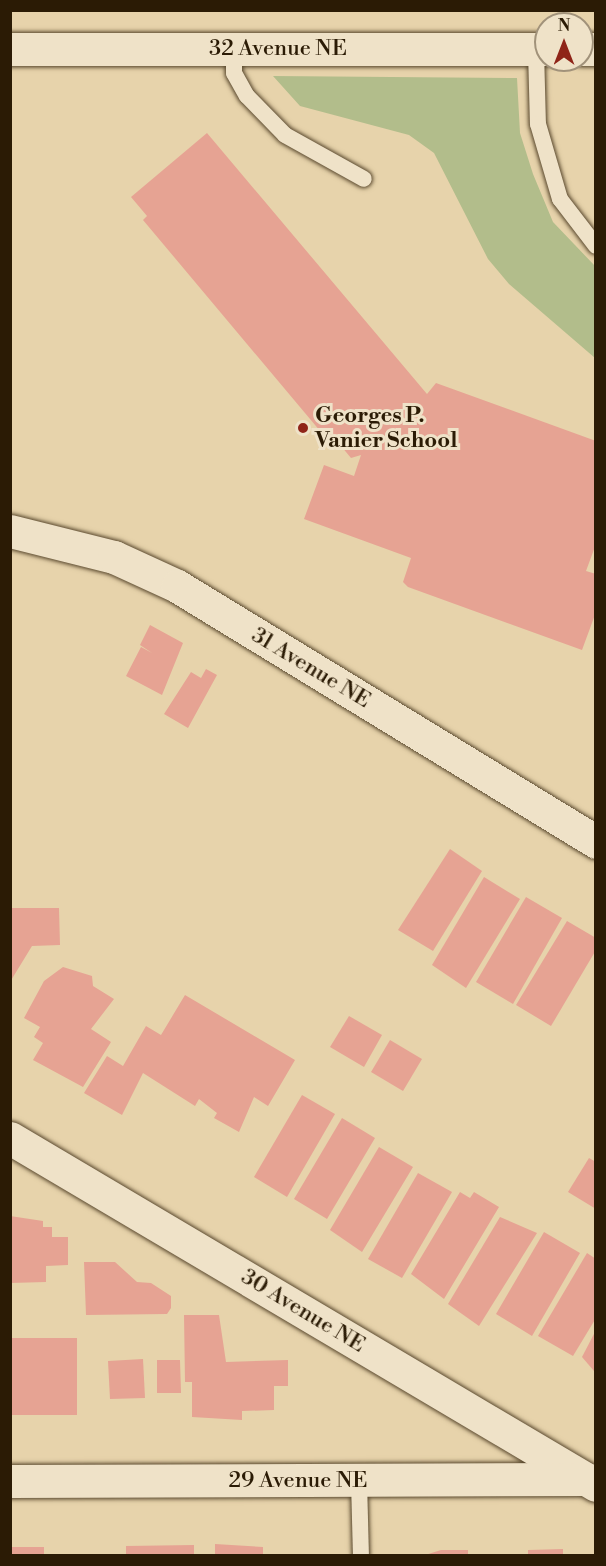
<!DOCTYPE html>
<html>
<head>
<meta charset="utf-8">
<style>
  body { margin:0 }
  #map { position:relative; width:606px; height:1566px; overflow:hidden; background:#e7d3ab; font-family:"Libre Bodoni",serif }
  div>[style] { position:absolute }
  .green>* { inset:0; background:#b2bd8b }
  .building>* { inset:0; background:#e6a393 }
  .roads { filter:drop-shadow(0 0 2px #5a492e) drop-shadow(0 0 2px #5a492e) }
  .service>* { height:16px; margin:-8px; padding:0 8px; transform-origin:8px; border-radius:8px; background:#efe2c8 }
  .minor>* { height:33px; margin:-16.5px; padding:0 16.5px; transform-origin:16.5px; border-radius:16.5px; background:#efe2c8 }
  .tertiary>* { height:33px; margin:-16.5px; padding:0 16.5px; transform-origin:16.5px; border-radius:16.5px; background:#efe2c8 }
  .dots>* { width:16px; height:16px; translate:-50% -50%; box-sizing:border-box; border:3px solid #efe2c8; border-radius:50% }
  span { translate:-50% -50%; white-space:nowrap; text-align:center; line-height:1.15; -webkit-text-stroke:6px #efe2c8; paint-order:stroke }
  .street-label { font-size:22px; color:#2b1b05 }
  .poi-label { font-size:22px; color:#2b1b05; font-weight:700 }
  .left { translate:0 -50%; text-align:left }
  .frame { position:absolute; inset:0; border:12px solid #2b1b05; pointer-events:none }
  .north { position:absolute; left:534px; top:12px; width:60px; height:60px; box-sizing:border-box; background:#efe2c8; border:2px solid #a1927a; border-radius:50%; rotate:0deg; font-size:16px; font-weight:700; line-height:24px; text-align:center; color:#2b1b05 }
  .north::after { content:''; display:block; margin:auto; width:21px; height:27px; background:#8f2418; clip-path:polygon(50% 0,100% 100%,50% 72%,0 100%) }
</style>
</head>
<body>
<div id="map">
  <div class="green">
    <div style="clip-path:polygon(273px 76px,517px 78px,520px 133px,533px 174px,553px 222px,595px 266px,595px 358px,509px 284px,488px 259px,434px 153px,409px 135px,300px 106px)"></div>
  </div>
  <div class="building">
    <div style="clip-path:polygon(207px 133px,427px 394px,436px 383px,596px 441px,596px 544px,586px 571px,596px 574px,596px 612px,582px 650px,408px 587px,403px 582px,411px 558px,304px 519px,324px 465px,354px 476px,361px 455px,351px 458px,336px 440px,331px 444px,143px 220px,147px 216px,131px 197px)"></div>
    <div style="clip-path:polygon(150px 625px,183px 643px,162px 695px,126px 676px,141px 647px,152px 653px,140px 645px)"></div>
    <div style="clip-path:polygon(206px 669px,217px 675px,188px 728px,164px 714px,191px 672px,201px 678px)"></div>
    <div style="clip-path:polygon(450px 849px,482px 871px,433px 951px,398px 930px)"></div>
    <div style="clip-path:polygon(484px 877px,520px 899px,466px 988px,432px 965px)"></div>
    <div style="clip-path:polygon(526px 897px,562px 918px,513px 1004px,476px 982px)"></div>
    <div style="clip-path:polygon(10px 908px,59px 908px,60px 945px,32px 946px,10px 982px)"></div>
    <div style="clip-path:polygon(567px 921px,596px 938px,596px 950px,551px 1026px,516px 1005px)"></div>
    <div style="clip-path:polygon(63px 967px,92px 976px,93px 986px,114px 999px,91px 1029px,111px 1042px,83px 1087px,33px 1060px,43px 1043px,34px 1037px,40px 1027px,24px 1018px,44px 981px)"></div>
    <div style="clip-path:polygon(185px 995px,295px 1060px,268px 1106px,254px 1097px,239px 1132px,214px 1118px,217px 1113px,199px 1099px,195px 1106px,143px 1073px,122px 1115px,84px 1093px,107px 1056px,123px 1066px,146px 1026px,161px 1035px)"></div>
    <div style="clip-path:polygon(349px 1016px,382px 1035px,364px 1067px,330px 1047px)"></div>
    <div style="clip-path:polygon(390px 1040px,422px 1059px,403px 1091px,371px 1072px)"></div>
    <div style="clip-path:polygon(302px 1095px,335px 1114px,287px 1197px,254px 1177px)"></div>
    <div style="clip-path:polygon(342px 1118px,375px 1138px,327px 1219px,294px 1199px)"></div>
    <div style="clip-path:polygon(379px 1147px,413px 1167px,362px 1252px,330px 1230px)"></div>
    <div style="clip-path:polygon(589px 1158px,596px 1162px,596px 1209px,568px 1192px)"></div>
    <div style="clip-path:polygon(418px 1173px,452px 1192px,402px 1278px,368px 1259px)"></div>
    <div style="clip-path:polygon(460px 1192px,470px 1198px,474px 1192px,499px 1207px,444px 1299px,411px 1274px)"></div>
    <div style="clip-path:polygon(10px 1216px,43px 1221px,43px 1227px,52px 1227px,52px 1237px,68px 1237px,68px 1265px,46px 1266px,46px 1282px,10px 1283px)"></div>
    <div style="clip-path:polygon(500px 1217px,537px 1233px,479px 1326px,448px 1304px)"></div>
    <div style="clip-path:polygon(544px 1232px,580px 1253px,532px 1336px,496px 1314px)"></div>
    <div style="clip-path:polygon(587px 1253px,596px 1259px,596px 1318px,573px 1356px,538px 1336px)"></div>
    <div style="clip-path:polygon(84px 1262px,115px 1262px,137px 1282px,151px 1283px,171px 1296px,171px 1308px,167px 1314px,86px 1315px)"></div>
    <div style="clip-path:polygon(184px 1315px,219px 1315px,226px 1362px,288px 1360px,288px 1386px,274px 1386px,274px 1410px,242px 1411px,242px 1420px,192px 1417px,192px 1382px,185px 1382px)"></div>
    <div style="clip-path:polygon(596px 1330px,596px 1370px,594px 1371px,582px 1357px)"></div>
    <div style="clip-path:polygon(10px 1338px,77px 1338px,77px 1415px,10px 1415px)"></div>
    <div style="clip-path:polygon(143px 1359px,145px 1398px,110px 1399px,108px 1361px)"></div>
    <div style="clip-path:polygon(157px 1360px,180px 1360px,181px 1393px,157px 1393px)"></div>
    <div style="clip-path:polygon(215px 1544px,263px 1547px,263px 1556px,215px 1556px)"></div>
    <div style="clip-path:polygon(194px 1545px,194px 1556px,126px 1556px,126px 1546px)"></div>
    <div style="clip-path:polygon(10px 1547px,44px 1547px,44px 1556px,10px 1556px)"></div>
    <div style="clip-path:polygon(563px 1549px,563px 1556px,528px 1556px,528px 1550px)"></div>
    <div style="clip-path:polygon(441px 1550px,468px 1550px,468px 1556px,422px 1556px)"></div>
  </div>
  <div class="roads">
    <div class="service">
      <div style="left:234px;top:50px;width:23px;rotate:90deg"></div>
      <div style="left:234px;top:73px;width:26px;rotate:61deg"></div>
      <div style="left:247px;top:96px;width:54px;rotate:45.7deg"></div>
      <div style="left:285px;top:135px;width:90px;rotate:29.1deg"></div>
      <div style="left:536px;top:50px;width:74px;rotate:88.5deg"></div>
      <div style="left:538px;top:124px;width:78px;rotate:73.7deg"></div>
      <div style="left:560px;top:199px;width:59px;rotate:52.5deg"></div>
      <div style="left:359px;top:1481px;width:75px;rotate:88.5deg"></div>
    </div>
    <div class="minor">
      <div style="left:10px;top:531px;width:107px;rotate:14deg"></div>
      <div style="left:114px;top:557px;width:69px;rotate:24.7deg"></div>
      <div style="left:177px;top:586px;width:491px;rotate:31.4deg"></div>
      <div style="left:10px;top:1138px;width:681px;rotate:30.63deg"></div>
      <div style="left:10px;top:1481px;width:576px;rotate:-0.2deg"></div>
    </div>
    <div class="tertiary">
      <div style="left:10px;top:49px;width:536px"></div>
      <div style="left:582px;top:49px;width:14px"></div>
    </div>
  </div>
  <div class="dots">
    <div style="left:303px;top:428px;background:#8f2418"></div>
  </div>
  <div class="street-label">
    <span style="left:278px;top:49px">32 Avenue NE</span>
    <span style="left:311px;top:668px;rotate:31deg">31 Avenue NE</span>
    <span style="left:303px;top:1311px;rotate:31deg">30 Avenue NE</span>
    <span style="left:298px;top:1481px">29 Avenue NE</span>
  </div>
  <div class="poi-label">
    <span class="left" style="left:315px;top:428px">Georges P.<br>Vanier School</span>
  </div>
  <div class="frame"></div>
  <div class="north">N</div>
</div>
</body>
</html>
